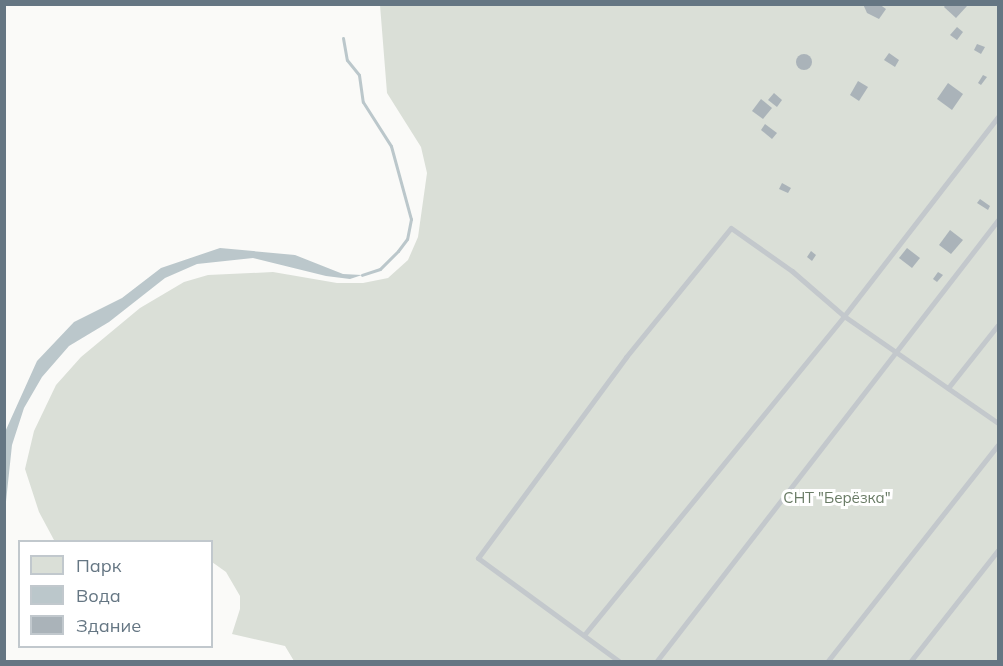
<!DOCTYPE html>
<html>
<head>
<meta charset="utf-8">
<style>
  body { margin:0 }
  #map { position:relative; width:1003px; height:666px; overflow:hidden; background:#fafaf8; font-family:Mulish,sans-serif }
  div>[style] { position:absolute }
  .green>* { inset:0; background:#dadfd7 }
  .water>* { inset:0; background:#bbc7cb }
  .stream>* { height:3px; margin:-1.5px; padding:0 1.5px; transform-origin:1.5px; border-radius:1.5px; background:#bbc7cb }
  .building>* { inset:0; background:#aab3b9 }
  .round { border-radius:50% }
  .service>* { height:5px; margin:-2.5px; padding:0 2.5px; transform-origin:2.5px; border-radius:2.5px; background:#c3c8cc }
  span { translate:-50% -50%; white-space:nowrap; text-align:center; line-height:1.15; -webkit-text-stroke:6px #fff; paint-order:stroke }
  .park-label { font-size:15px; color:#687a64 }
  .frame { position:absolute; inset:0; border:6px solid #657683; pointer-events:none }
  .legend { position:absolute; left:18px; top:540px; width:195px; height:108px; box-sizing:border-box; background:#fff; border:2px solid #c1c8cd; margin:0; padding:8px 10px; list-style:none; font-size:18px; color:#657683 }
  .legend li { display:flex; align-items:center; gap:12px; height:30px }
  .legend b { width:30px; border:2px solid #c1c8cd }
</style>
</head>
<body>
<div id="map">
  <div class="green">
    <div style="clip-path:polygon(380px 5px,998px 5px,998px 661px,294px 661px,285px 646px,232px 634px,240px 609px,240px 596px,226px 572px,212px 562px,212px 542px,54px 540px,39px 512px,25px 469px,34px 431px,56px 385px,81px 357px,140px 308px,184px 282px,208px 275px,273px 272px,337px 283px,363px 283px,388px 278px,408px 260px,418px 237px,427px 173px,421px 147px,387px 93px)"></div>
  </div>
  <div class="water">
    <div style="clip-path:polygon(220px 248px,295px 255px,343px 274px,362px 275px,350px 279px,326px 276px,253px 258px,197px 264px,165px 278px,109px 322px,69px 346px,42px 377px,24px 408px,12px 445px,5px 511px,5px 432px,37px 361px,74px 322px,122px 298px,161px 268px)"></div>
  </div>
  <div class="stream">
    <div style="left:343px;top:38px;width:22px;rotate:80deg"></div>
    <div style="left:347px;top:60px;width:19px;rotate:51deg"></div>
    <div style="left:359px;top:75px;width:27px;rotate:82deg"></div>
    <div style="left:363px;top:102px;width:52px;rotate:57.5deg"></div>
    <div style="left:391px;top:146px;width:76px;rotate:74.7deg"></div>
    <div style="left:411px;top:219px;width:20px;rotate:101deg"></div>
    <div style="left:407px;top:239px;width:15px;rotate:127deg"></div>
    <div style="left:398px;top:251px;width:25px;rotate:135deg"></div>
    <div style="left:380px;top:269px;width:19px;rotate:162deg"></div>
  </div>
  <div class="building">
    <div style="clip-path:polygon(863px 4px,879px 4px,886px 9px,879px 19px,867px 13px)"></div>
    <div style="clip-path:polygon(946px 4px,966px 4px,967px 6px,956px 18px,944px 7px)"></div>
    <div style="clip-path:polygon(957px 27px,963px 32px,957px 40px,950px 35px)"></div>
    <div style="clip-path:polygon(977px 44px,985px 47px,981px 54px,974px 50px)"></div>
    <div style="clip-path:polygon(889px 53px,899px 60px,895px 67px,884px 60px)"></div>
    <div class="round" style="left:796px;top:54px;width:16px;height:16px"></div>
    <div style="clip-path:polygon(983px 75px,987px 77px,981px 85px,978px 83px)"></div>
    <div style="clip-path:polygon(858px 81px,868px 87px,859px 101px,850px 95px)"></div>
    <div style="clip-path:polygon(948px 83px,963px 94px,952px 110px,937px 99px)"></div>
    <div style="clip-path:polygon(774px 93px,782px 100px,777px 107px,768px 100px)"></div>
    <div style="clip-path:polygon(761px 99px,772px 108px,763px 119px,752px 111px)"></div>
    <div style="clip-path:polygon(765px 124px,777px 133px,772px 139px,761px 130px)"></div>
    <div style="clip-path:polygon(782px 183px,791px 188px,788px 193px,779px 189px)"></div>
    <div style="clip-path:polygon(980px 199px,990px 206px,988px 210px,977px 203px)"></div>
    <div style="clip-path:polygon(950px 230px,963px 240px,951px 254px,939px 245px)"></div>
    <div style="clip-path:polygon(907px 248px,920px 258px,912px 268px,899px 258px)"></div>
    <div style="clip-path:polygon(811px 251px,816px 255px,812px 261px,807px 257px)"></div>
    <div style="clip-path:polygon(938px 272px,943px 275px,937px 282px,933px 279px)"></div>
  </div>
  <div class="service">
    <div style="left:948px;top:388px;width:80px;rotate:-51.6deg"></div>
    <div style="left:584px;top:635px;width:412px;rotate:-50.8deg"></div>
    <div style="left:844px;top:316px;width:252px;rotate:-52.3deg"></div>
    <div style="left:620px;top:662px;width:176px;rotate:-143.8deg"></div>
    <div style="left:478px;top:558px;width:250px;rotate:-53.6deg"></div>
    <div style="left:626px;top:357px;width:166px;rotate:-50.9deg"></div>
    <div style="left:731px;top:228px;width:75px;rotate:35.2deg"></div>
    <div style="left:792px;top:271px;width:69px;rotate:40.9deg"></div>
    <div style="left:844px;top:316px;width:188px;rotate:34.8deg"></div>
    <div style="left:656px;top:662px;width:559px;rotate:-52.27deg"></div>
    <div style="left:827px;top:662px;width:276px;rotate:-51.8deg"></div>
    <div style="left:910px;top:662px;width:142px;rotate:-51.8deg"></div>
  </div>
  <div class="park-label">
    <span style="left:837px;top:498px">СНТ "Берёзка"</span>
  </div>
  <div class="frame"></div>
  <ul class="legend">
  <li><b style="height:16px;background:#dadfd7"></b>Парк</li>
  <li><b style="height:16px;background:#bbc7cb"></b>Вода</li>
  <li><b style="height:16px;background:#aab3b9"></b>Здание</li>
  </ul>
</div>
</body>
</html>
